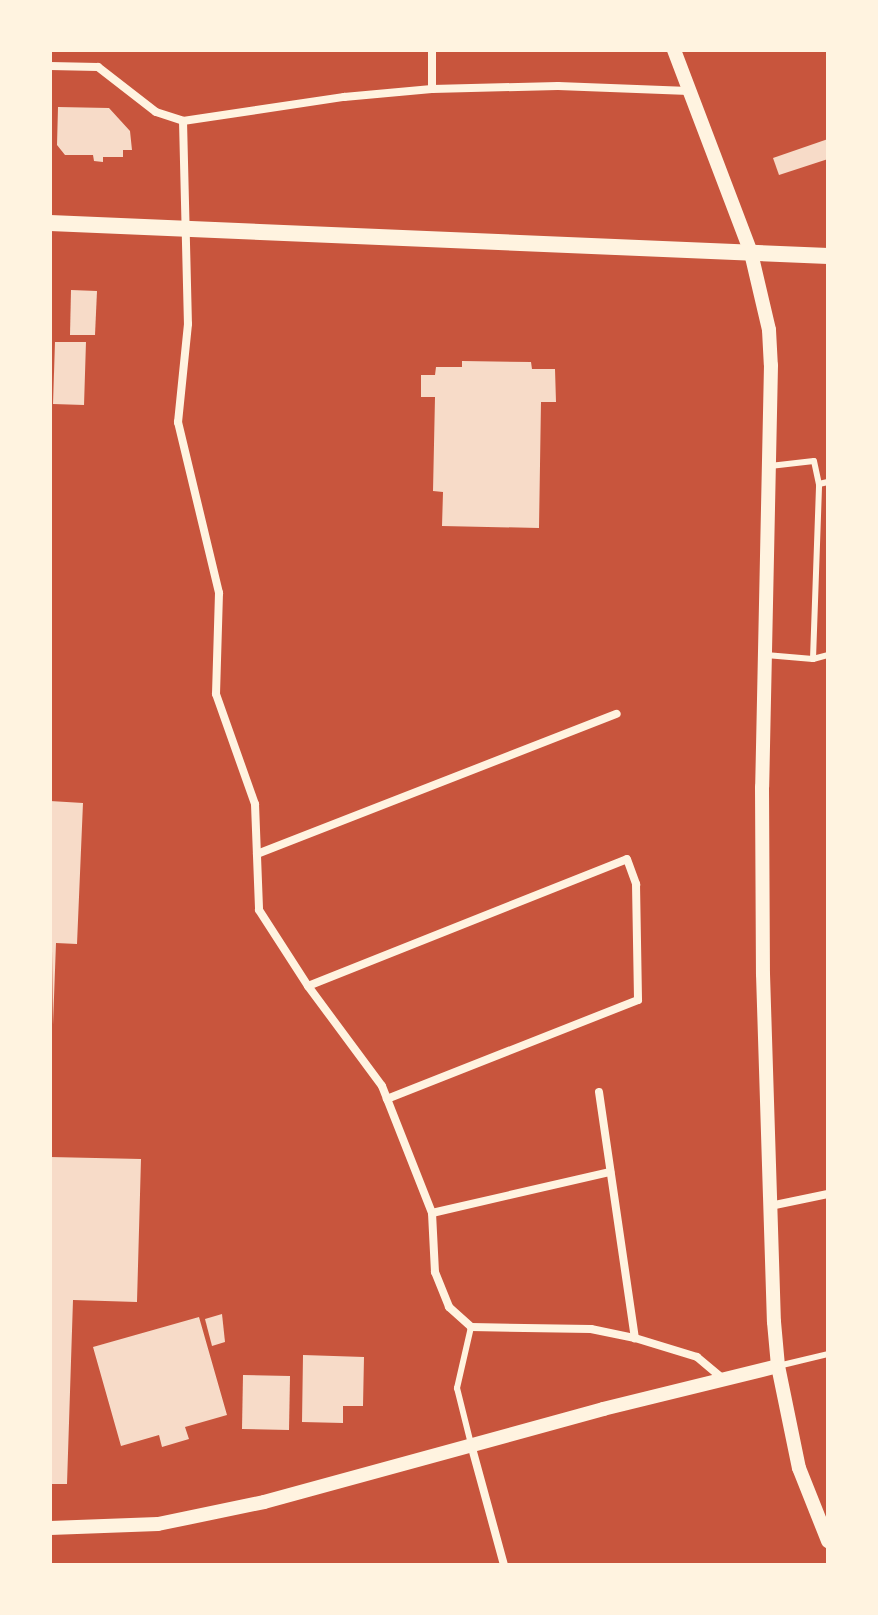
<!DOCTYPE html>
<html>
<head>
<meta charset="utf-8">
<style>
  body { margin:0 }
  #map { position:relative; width:878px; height:1615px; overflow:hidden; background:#c8553d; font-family:Ubuntu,sans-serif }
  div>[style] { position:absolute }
  .building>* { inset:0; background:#f7dbc8 }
  .service>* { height:6px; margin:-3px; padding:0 3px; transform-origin:3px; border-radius:3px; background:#fff3e0 }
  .minor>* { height:8px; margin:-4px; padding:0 4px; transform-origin:4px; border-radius:4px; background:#fff3e0 }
  .tertiary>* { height:14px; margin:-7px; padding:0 7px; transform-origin:7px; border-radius:7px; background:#fff3e0 }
  .secondary>* { height:16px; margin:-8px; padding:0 8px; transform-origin:8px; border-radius:8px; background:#fff3e0 }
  span { translate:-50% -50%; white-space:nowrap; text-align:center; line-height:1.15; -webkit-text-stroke:6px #fff3e0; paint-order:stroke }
  .frame { position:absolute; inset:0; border:52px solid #fff3e0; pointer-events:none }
</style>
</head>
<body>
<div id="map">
  <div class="building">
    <div style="clip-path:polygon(58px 107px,109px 108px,130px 131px,132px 150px,123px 150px,123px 157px,103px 157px,103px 162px,94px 161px,93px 155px,65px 155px,57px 145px)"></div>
    <div style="clip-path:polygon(828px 139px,828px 159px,779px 175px,773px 158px)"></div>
    <div style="clip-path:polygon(71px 290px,97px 291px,95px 335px,70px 335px)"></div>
    <div style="clip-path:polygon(55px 342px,86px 342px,84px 405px,53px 404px)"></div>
    <div style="clip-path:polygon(462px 361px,531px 362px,532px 369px,555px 369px,556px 402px,541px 402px,539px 528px,442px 526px,443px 492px,433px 491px,435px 397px,421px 397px,421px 375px,435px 375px,436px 367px,462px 367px)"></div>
    <div style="clip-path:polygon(50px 801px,83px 803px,77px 944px,56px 943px,53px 1025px)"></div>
    <div style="clip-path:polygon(50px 1157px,141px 1159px,137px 1302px,73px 1300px,67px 1484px,50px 1484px)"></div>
    <div style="clip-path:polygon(222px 1314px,225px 1342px,212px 1346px,205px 1319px)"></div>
    <div style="clip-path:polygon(199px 1317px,227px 1415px,185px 1427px,189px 1439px,162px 1447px,159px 1435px,121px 1446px,93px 1347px)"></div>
    <div style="clip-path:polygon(303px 1355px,364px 1357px,363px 1406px,343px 1406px,343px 1423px,302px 1422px)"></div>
    <div style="clip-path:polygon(243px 1375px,290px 1376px,289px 1430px,242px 1429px)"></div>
  </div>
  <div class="service">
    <div style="left:770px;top:466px;width:44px;rotate:-6.5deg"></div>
    <div style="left:814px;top:461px;width:24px;rotate:78deg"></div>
    <div style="left:819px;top:484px;width:9px;rotate:-13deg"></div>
    <div style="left:766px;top:655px;width:47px;rotate:4.9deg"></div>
    <div style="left:813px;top:659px;width:175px;rotate:-88deg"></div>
    <div style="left:813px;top:659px;width:16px;rotate:-15deg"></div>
    <div style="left:471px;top:1327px;width:63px;rotate:102.9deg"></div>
    <div style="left:457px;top:1388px;width:58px;rotate:76deg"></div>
    <div style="left:778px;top:1366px;width:51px;rotate:-13.5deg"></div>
  </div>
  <div class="minor">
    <div style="left:432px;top:50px;width:39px;rotate:90deg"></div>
    <div style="left:50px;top:66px;width:48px;rotate:1.2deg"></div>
    <div style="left:98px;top:67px;width:73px;rotate:37.8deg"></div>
    <div style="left:156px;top:112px;width:28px;rotate:18deg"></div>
    <div style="left:183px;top:121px;width:163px;rotate:-8.5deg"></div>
    <div style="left:344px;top:97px;width:88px;rotate:-5.2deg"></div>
    <div style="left:432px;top:89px;width:126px;rotate:-1.4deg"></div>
    <div style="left:558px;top:86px;width:131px;rotate:2.2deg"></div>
    <div style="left:183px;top:121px;width:203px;rotate:88.6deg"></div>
    <div style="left:188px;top:324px;width:99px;rotate:95.8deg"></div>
    <div style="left:178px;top:422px;width:176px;rotate:76.5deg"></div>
    <div style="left:219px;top:593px;width:101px;rotate:91.7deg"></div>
    <div style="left:216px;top:694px;width:117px;rotate:70.5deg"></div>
    <div style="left:255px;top:804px;width:106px;rotate:87.8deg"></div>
    <div style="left:259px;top:910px;width:90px;rotate:57.2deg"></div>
    <div style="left:308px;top:986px;width:124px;rotate:53.5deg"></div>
    <div style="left:382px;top:1086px;width:136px;rotate:68.5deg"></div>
    <div style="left:432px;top:1213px;width:59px;rotate:87.1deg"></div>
    <div style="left:435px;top:1272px;width:38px;rotate:68deg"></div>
    <div style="left:449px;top:1307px;width:30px;rotate:42deg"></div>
    <div style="left:471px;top:1327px;width:120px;rotate:1deg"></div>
    <div style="left:591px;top:1329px;width:45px;rotate:11.6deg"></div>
    <div style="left:635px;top:1338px;width:65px;rotate:17deg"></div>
    <div style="left:697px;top:1357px;width:34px;rotate:40deg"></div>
    <div style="left:257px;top:854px;width:386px;rotate:-21.3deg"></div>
    <div style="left:308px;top:986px;width:343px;rotate:-21.7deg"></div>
    <div style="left:627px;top:859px;width:27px;rotate:70deg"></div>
    <div style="left:636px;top:884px;width:116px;rotate:89deg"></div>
    <div style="left:638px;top:1000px;width:270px;rotate:158.5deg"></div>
    <div style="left:599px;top:1092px;width:249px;rotate:81.7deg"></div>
    <div style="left:770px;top:1206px;width:59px;rotate:-11.7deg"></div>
    <div style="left:432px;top:1213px;width:183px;rotate:-13deg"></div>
    <div style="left:472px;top:1448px;width:121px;rotate:74.7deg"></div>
  </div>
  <div class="tertiary">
    <div style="left:674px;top:50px;width:217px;rotate:69.2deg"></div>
    <div style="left:751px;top:253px;width:79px;rotate:76.8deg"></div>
    <div style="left:769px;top:330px;width:35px;rotate:87deg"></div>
    <div style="left:771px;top:365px;width:422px;rotate:91.2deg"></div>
    <div style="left:762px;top:787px;width:187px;rotate:89.7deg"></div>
    <div style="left:763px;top:974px;width:348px;rotate:88.2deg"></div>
    <div style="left:774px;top:1322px;width:44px;rotate:84.8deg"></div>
    <div style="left:778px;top:1366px;width:104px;rotate:78.4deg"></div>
    <div style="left:799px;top:1468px;width:79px;rotate:68.3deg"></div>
    <div style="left:50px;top:1528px;width:108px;rotate:-2.1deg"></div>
    <div style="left:158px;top:1524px;width:108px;rotate:-11.7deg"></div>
    <div style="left:264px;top:1502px;width:352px;rotate:-15.3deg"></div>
    <div style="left:603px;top:1409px;width:180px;rotate:-13.8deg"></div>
  </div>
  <div class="secondary">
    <div style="left:50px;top:223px;width:779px;rotate:2.43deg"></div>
  </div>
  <div class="frame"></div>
</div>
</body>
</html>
